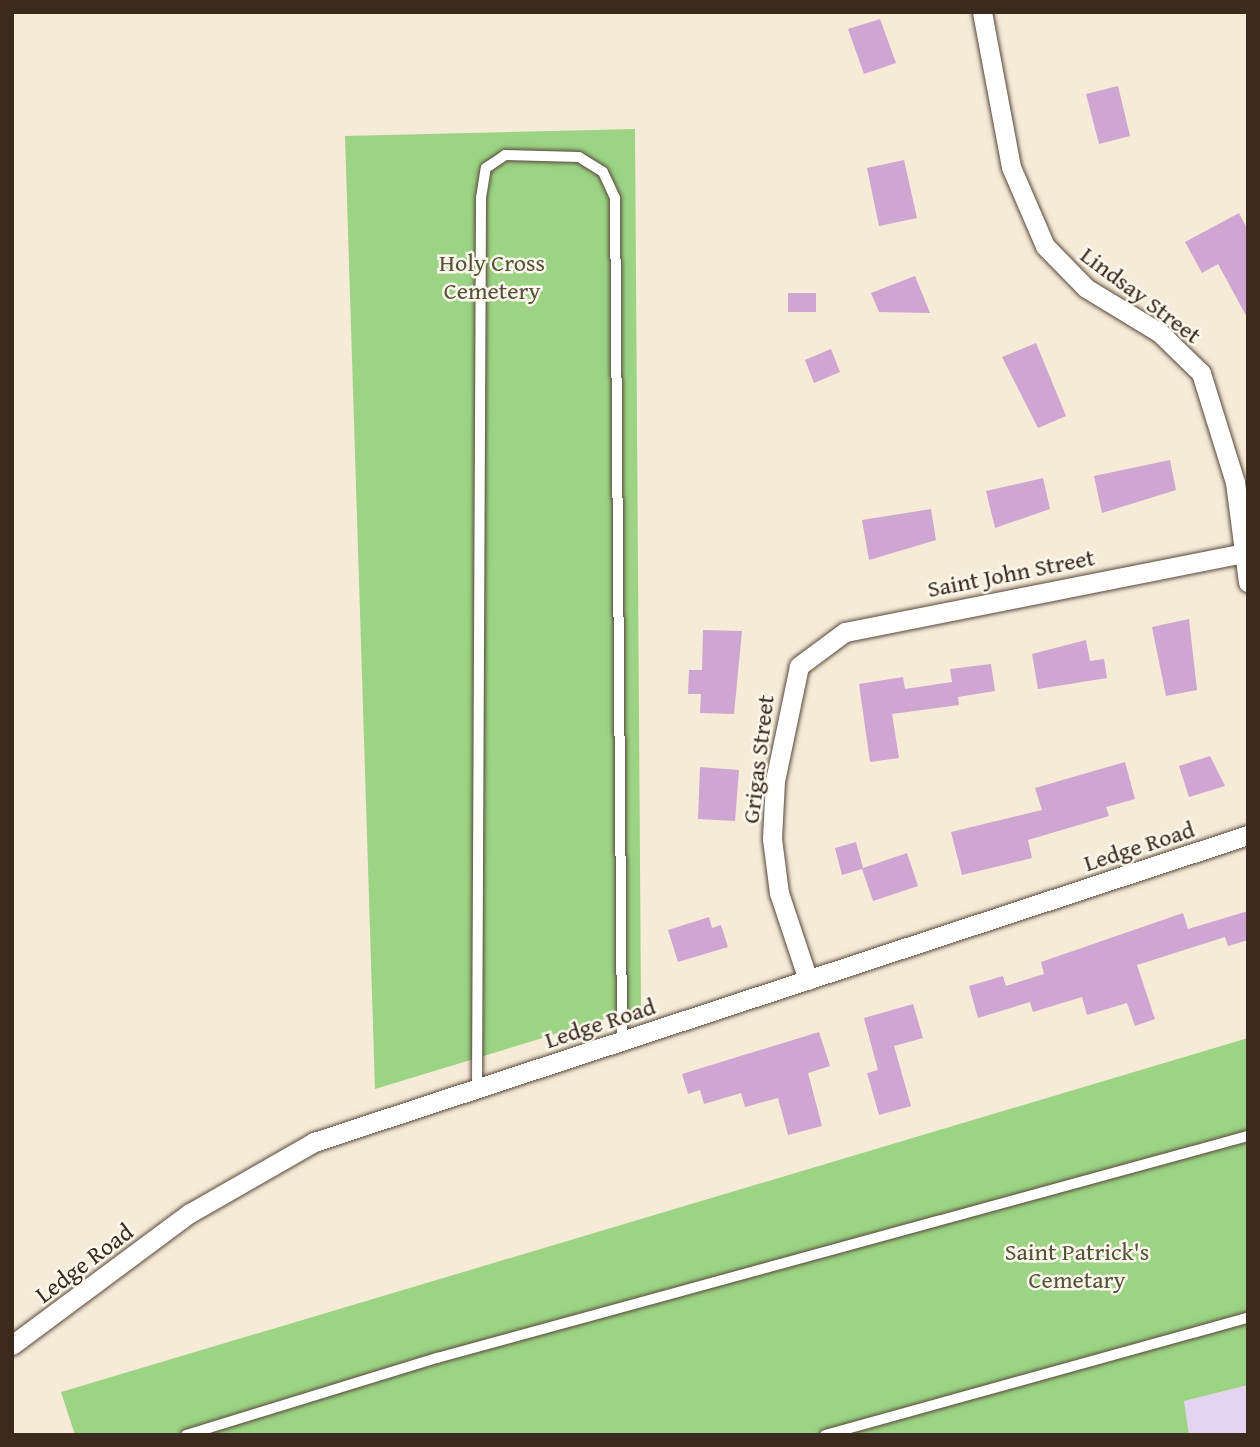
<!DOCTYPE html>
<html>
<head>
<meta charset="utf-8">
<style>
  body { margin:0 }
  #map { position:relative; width:1260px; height:1447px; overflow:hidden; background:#f6ebd7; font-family:"Gentium Book Plus",serif }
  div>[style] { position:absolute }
  .built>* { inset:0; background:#e4d3f1 }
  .green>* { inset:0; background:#9cd384 }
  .building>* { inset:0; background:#cfa5d2 }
  .roads { filter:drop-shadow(0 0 2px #57473a) drop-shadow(0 0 2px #57473a) }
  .service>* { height:10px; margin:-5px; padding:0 5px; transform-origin:5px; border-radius:5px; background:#fff }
  .minor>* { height:19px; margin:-9.5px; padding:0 9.5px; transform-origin:9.5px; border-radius:9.5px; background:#fff }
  span { translate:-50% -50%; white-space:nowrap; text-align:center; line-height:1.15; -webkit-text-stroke:5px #fbf7ec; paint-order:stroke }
  .park-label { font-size:24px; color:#535438 }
  .street-label { font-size:24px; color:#3b2a1e }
  .frame { position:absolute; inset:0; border:14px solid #3b2a1e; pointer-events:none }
</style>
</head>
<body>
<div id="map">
  <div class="built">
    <div style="clip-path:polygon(1248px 1385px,1248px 1435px,1189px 1435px,1184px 1401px)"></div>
  </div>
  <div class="green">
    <div style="clip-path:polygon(635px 129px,641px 1008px,375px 1089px,345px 136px)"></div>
    <div style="clip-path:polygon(1248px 1038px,1248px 1385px,1184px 1401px,1189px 1435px,75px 1435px,61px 1392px)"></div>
  </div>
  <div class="building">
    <div style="clip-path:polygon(880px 19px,896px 63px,864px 74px,848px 29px)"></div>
    <div style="clip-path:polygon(1118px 86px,1130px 136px,1099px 144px,1086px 94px)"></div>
    <div style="clip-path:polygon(904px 160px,917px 218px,879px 226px,867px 168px)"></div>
    <div style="clip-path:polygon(1239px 213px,1248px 230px,1248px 319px,1218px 264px,1202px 273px,1185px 242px)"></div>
    <div style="clip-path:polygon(915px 276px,930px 313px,879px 312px,871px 293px)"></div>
    <div style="clip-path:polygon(788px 293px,816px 293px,816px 312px,788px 312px)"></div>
    <div style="clip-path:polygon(1036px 343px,1066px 416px,1038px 428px,1002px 357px)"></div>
    <div style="clip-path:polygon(831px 349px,840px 372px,814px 383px,805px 360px)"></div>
    <div style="clip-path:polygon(1170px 460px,1176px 490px,1102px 513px,1094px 476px)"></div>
    <div style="clip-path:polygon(1043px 478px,1050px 509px,995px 528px,986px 491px)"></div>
    <div style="clip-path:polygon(931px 509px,936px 540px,869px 560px,862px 520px)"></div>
    <div style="clip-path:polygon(1189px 619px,1197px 690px,1166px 696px,1152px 627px)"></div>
    <div style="clip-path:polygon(703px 630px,742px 631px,734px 714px,700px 713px,701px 694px,688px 694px,689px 670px,702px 670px)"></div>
    <div style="clip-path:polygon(1086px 640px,1090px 661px,1104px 659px,1107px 678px,1038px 689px,1032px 654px)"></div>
    <div style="clip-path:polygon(991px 664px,995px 691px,958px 697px,959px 705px,892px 714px,899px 758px,870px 762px,859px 684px,903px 677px,905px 689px,952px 682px,950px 669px)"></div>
    <div style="clip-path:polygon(1210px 756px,1225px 786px,1189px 797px,1179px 766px)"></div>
    <div style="clip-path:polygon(1125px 762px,1135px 799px,1106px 807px,1109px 816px,1028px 840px,1032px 858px,962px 875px,951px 832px,1042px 810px,1035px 788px)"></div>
    <div style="clip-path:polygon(700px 767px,739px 770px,735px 821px,698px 819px)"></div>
    <div style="clip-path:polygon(856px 842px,863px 868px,907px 853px,918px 886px,873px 901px,862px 869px,842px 875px,835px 848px)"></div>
    <div style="clip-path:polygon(1248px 911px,1248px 940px,1228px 946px,1225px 937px,1137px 965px,1155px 1019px,1135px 1026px,1127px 1003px,1087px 1015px,1082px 997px,1033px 1012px,1030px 1002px,978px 1018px,969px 986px,1003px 976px,1006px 986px,1044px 974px,1041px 962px,1183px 913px,1188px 929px)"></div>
    <div style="clip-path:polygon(709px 917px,712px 928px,721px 925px,728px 947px,678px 962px,668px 930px)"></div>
    <div style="clip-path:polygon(913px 1004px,923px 1038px,894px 1046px,911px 1106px,879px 1115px,867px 1073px,878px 1070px,864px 1018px)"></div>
    <div style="clip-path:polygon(819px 1032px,830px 1066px,808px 1073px,822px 1126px,788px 1135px,778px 1098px,745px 1107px,741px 1093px,704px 1104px,700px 1090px,688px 1094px,682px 1074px)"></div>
  </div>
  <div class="roads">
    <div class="service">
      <div style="left:477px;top:1087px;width:889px;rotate:-89.74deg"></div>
      <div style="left:481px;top:198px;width:30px;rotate:-81deg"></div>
      <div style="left:486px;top:168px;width:23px;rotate:-34deg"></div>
      <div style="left:505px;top:155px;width:74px;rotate:1.5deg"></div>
      <div style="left:579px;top:157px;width:28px;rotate:32deg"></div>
      <div style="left:603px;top:172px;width:29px;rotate:65deg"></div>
      <div style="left:615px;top:198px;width:844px;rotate:89.52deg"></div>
      <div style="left:186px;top:1435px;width:263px;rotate:-17.1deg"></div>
      <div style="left:437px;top:1358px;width:841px;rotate:-15.31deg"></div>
      <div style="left:825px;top:1435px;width:439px;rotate:-15.5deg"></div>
    </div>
    <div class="minor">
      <div style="left:982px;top:12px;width:158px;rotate:79.4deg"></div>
      <div style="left:1011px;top:167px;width:86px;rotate:66.7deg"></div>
      <div style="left:1045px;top:246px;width:59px;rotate:45.7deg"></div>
      <div style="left:1086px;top:288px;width:87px;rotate:31.3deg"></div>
      <div style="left:1160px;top:333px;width:57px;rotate:44.3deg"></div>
      <div style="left:1201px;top:373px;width:114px;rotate:72.7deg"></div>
      <div style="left:1235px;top:482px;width:101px;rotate:82.6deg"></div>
      <div style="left:808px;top:980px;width:92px;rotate:-108.4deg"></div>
      <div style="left:779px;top:893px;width:55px;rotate:-97.3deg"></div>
      <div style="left:772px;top:838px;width:57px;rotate:-87deg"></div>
      <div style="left:775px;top:781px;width:117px;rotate:-78.2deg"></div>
      <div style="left:799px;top:666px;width:57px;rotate:-36.5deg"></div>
      <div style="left:845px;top:632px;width:406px;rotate:-11.2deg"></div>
      <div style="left:12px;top:1345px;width:222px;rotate:-36.6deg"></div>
      <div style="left:190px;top:1213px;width:143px;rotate:-29.8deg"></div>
      <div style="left:314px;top:1142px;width:983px;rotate:-18.2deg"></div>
    </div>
  </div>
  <div class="park-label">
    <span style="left:492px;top:277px">Holy Cross<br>Cemetery</span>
    <span style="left:1077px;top:1266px">Saint Patrick's<br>Cemetary</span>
  </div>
  <div class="street-label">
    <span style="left:1141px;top:295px;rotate:37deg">Lindsay Street</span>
    <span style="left:1011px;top:573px;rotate:-11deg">Saint John Street</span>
    <span style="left:758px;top:759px;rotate:-83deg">Grigas Street</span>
    <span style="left:1139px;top:846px;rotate:-18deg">Ledge Road</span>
    <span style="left:600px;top:1023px;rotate:-18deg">Ledge Road</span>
    <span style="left:84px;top:1263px;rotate:-37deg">Ledge Road</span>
  </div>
  <div class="frame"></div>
</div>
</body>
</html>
